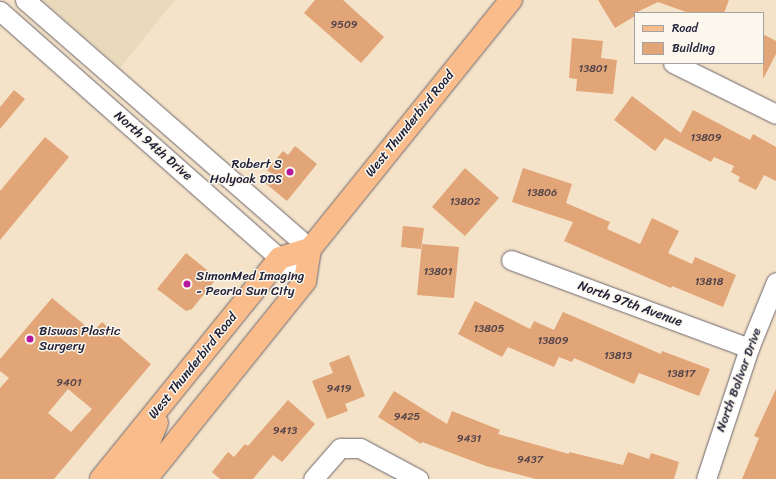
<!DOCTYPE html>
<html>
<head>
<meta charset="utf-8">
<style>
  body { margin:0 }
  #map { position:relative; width:776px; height:479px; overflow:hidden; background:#f5e3c9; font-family:Sriracha,sans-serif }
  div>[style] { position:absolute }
  .built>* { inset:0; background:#e8daba }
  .building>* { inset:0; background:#e1a577 }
  .roads { filter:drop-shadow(0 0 1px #6c666d) drop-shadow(0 0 1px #6c666d) }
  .minor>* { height:19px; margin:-9.5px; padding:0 9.5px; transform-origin:9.5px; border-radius:9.5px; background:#fff }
  .major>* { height:22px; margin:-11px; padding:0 11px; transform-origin:11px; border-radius:11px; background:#f9bc8a }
  .dots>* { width:11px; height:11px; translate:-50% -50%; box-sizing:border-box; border:2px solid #fbf7ec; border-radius:50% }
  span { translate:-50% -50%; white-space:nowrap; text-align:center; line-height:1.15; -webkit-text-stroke:3px #fbf7ec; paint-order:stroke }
  .number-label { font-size:11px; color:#52434a }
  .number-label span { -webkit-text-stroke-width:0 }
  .street-label { font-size:13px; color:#22223b }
  .poi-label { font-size:13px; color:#22223b }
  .right { translate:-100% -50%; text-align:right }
  .left { translate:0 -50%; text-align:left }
  .legend { position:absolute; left:634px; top:12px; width:130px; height:52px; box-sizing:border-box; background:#fbf7ec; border:1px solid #a4a2a5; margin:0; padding:5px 7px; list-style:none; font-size:12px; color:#22223b }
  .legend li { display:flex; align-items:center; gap:8px; height:20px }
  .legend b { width:20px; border:1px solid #a4a2a5 }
</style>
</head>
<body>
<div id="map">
  <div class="built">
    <div style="clip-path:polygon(42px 0,175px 0,120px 68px)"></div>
  </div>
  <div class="building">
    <div style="clip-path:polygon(315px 0,343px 0,384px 37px,361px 63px,304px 13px)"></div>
    <div style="clip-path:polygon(598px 0,729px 0,724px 13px,689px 13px,658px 2px,635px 13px,635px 16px,615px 28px)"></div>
    <div style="clip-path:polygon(763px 34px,776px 41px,776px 54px,763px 79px)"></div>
    <div style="clip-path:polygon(572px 38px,603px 41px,601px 58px,617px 60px,613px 94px,576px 91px,577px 79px,569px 78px)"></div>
    <div style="clip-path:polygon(14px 90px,25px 99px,0 129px,0 107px)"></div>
    <div style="clip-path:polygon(632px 96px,681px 133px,693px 110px,750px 140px,753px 134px,776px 147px,776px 181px,764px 175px,756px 190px,738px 181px,740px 177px,731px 172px,734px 166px,714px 157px,711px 162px,665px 138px,655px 151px,614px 120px)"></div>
    <div style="clip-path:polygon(45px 137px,69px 157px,0 240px,0 191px)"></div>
    <div style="clip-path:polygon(295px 146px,317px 164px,287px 201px,265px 183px,272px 174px,267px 170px,283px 151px,288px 155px)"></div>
    <div style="clip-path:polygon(465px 168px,499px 198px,465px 236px,432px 207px)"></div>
    <div style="clip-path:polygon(523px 168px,572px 184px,566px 203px,610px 222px,607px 229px,640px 244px,652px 218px,679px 231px,668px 253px,692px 264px,695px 257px,736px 275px,723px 307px,672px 286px,671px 288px,564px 241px,573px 222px,512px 202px)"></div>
    <div style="clip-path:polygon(403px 226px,424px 228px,421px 249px,401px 247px)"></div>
    <div style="clip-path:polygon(422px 244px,459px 247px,454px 298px,417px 295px)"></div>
    <div style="clip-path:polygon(186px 253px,217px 278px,192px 309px,186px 311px,157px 289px)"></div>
    <div style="clip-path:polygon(evenodd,52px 298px,93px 332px,102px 322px,151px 364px,54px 479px,0 479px,0 388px,9px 378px,0 371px,0 359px,52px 298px,68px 389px,92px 409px,71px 432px,48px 413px,68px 389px)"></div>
    <div style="clip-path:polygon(475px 301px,530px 329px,534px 321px,554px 330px,563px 312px,661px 354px,662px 351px,710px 369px,699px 396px,639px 373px,634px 384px,574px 358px,572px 362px,559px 357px,554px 367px,508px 347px,502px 357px,458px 334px)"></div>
    <div style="clip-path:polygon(349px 355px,365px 396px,345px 404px,348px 411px,327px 419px,312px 381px,333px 373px,329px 363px)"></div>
    <div style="clip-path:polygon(776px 389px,776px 479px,742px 479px,759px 438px,754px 436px)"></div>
    <div style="clip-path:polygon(394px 391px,447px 424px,452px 411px,500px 430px,498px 434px,569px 454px,569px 452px,623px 465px,628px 452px,649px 459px,651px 453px,679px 462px,674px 479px,536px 479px,486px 466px,422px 442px,421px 444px,378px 417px)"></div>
    <div style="clip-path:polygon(288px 400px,315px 424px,282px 462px,273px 455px,253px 479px,220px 479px,212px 472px,228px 452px,234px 457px,245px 444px,248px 446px)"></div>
  </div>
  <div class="roads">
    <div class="minor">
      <div style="left:25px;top:0;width:378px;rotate:41.1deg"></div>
      <div style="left:0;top:11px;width:407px;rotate:41.5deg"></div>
      <div style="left:673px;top:63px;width:115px;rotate:26.3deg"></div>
      <div style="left:511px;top:260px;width:254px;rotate:20.3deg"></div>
      <div style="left:313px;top:479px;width:41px;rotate:-48.9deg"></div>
      <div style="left:340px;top:448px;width:20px"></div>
      <div style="left:360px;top:448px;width:66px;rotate:28.1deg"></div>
      <div style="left:706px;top:479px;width:138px;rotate:-71.8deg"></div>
      <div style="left:749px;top:348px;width:71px;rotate:-67.8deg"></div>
    </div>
    <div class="major">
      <div style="left:101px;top:479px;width:284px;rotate:-51deg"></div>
      <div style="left:280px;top:258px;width:31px;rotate:-17deg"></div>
      <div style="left:125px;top:479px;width:41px;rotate:-55.9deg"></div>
      <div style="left:148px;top:445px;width:24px;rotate:-68deg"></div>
      <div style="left:146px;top:479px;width:254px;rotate:-51.2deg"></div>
      <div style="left:305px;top:281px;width:32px;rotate:-81deg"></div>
      <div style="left:310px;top:249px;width:320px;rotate:-51.1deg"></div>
    </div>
  </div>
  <div class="dots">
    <div style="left:290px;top:172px;background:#b5179e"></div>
    <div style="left:187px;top:284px;background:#b5179e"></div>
    <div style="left:30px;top:339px;background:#b5179e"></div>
  </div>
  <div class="number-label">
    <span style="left:344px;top:25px">9509</span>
    <span style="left:593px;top:69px">13801</span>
    <span style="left:706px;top:138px">13809</span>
    <span style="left:542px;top:193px">13806</span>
    <span style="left:465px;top:202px">13802</span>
    <span style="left:438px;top:272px">13801</span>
    <span style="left:709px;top:282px">13818</span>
    <span style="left:489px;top:329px">13805</span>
    <span style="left:553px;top:341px">13809</span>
    <span style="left:618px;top:356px">13813</span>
    <span style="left:681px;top:374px">13817</span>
    <span style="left:69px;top:383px">9401</span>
    <span style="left:339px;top:389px">9419</span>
    <span style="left:407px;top:417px">9425</span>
    <span style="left:285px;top:431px">9413</span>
    <span style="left:469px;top:439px">9431</span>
    <span style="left:530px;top:460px">9437</span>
  </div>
  <div class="street-label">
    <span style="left:410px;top:124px;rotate:-51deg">West Thunderbird Road</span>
    <span style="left:153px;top:146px;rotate:41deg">North 94th Drive</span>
    <span style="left:630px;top:304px;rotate:20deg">North 97th Avenue</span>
    <span style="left:193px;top:366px;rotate:-51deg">West Thunderbird Road</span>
    <span style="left:739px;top:380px;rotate:-70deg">North Bolivar Drive</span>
  </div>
  <div class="poi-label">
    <span class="right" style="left:282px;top:172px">Robert S<br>Holyoak DDS</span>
    <span class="left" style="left:196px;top:284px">SimonMed Imaging<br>- Peoria Sun City</span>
    <span class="left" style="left:39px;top:339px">Biswas Plastic<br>Surgery</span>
  </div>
  <ul class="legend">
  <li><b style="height:5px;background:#f9bc8a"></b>Road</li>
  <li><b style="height:11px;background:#e1a577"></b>Building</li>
  </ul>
</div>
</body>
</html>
